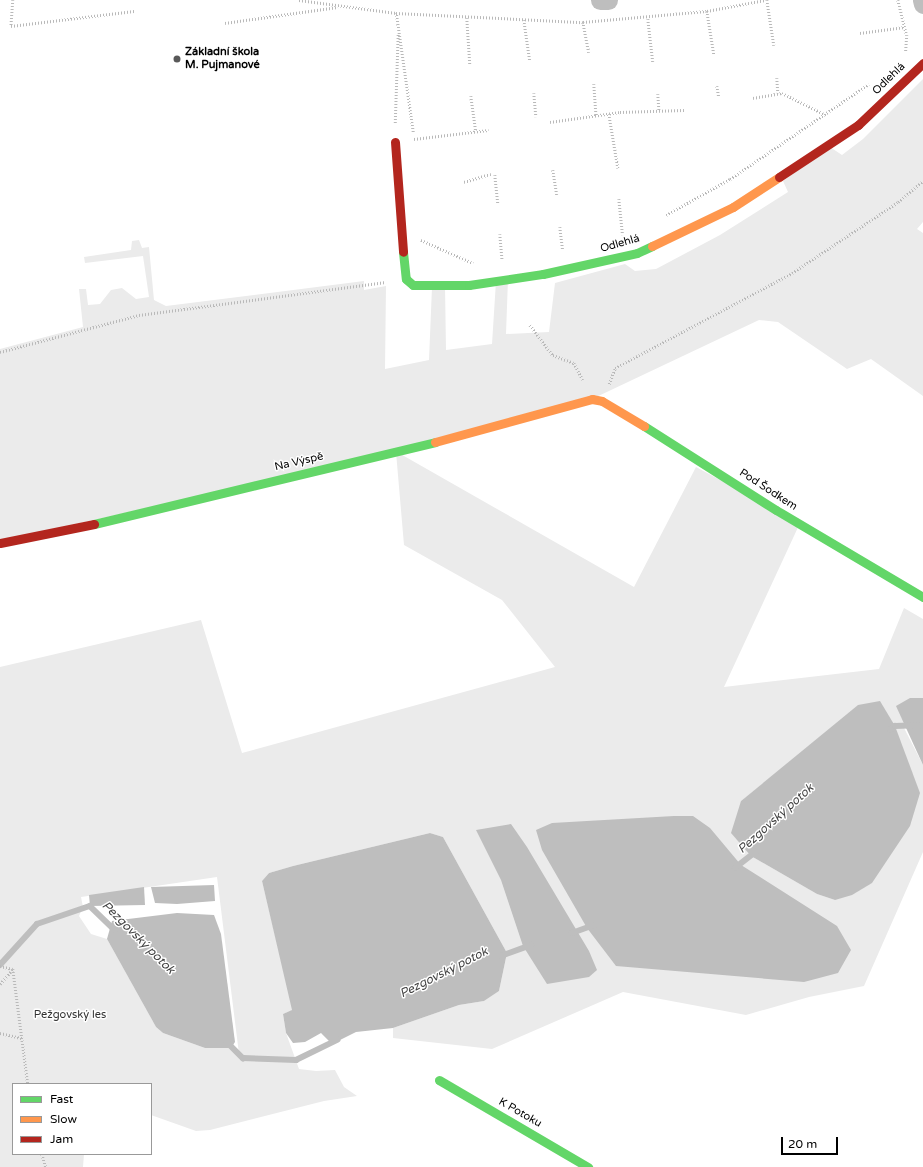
<!DOCTYPE html>
<html>
<head>
<meta charset="utf-8">
<style>
  body { margin:0 }
  #map { position:relative; width:923px; height:1167px; overflow:hidden; background:#fff; font-family:"Varela Round",sans-serif }
  div>[style] { position:absolute }
  .green>* { inset:0; background:#ebebeb }
  .water>* { inset:0; background:#bebebe }
  .stream>* { height:5.5px; margin:-2.75px; padding:0 2.75px; transform-origin:2.75px; border-radius:2.75px; background:#bebebe }
  .path>* { height:2.5px; margin-top:-1.25px; transform-origin:0; background:repeating-linear-gradient(90deg,#b9b9b9 0 1px,transparent 0 3px) }
  .street>* { height:19px; margin:-9.5px; padding:0 9.5px; transform-origin:9.5px; border-radius:9.5px; background:#bebebe }
  .fast>* { height:9px; margin:-4.5px; padding:0 4.5px; transform-origin:4.5px; border-radius:4.5px; background:#63d668 }
  .slow>* { height:9px; margin:-4.5px; padding:0 4.5px; transform-origin:4.5px; border-radius:4.5px; background:#ff974d }
  .jam>* { height:9px; margin:-4.5px; padding:0 4.5px; transform-origin:4.5px; border-radius:4.5px; background:#b3261e }
  .dots>* { width:11px; height:11px; translate:-50% -50%; box-sizing:border-box; border:2px solid #fff; border-radius:50% }
  span { translate:-50% -50%; white-space:nowrap; text-align:center; line-height:1.15; -webkit-text-stroke:3px #fff; paint-order:stroke }
  .poi-label { font-size:11px; color:#000; font-weight:700 }
  .left { translate:0 -50%; text-align:left }
  .street-label { font-size:11px; color:#000 }
  .park-label { font-size:11px; color:#323232 }
  .water-label { font-size:12px; color:#434343; font-style:italic }
  .legend { position:absolute; left:12px; top:1083px; width:140px; height:72px; box-sizing:border-box; background:#fff; border:1px solid #999; margin:0; padding:5px 7px; list-style:none; font-size:12px; color:#000 }
  .legend li { display:flex; align-items:center; gap:8px; height:20px }
  .legend b { width:20px; border:1px solid #999 }
  .scale { position:absolute; left:781px; top:1137px; width:57px; height:18px; box-sizing:border-box; border:2px solid #000; border-top:0; padding-left:5px; font-size:12px; line-height:14px; white-space:nowrap; color:#000; -webkit-text-stroke:3px #fff; paint-order:stroke }
</style>
</head>
<body>
<div id="map">
  <div class="green">
    <div style="clip-path:polygon(evenodd,923px 79px,923px 222px,917px 229px,923px 233px,923px 396px,871px 359px,847px 369px,778px 322px,759px 320px,592px 399px,397px 452px,634px 587px,696px 467px,800px 523px,724px 687px,879px 669px,904px 608px,923px 619px,923px 698px,910px 698px,903px 726px,923px 765px,923px 852px,864px 986px,809px 997px,746px 1015px,623px 992px,492px 1049px,393px 1038px,393px 1028px,459px 1005px,484px 1001px,499px 991px,507px 953px,443px 837px,430px 833px,293px 866px,269px 873px,262px 881px,293px 1010px,283px 1014px,286px 1033px,299px 1069px,316px 1071px,335px 1070px,344px 1087px,357px 1096px,324px 1101px,210px 1130px,196px 1131px,151px 1115px,151px 1084px,13px 1084px,13px 1154px,84px 1154px,83px 1167px,0 1167px,0 667px,201px 620px,242px 753px,555px 667px,502px 600px,404px 545px,396px 452px,0 541px,0 349px,83px 327px,79px 289px,86px 289px,88px 305px,100px 304px,111px 290px,122px 288px,136px 299px,149px 297px,143px 256px,85px 263px,84px 257px,131px 250px,132px 241px,139px 240px,142px 248px,149px 247px,154px 300px,166px 306px,364px 281px,364px 290px,386px 286px,385px 369px,429px 360px,432px 287px,445px 286px,446px 350px,492px 344px,496px 281px,508px 279px,506px 334px,549px 332px,555px 283px,625px 264px,635px 271px,656px 269px,720px 235px,788px 192px,783px 181px,830px 147px,842px 155px,863px 139px,923px 79px,803px 752px,835px 900px,817px 894px,751px 856px,741px 801px,803px 752px,923px 79px,217px 877px,239px 1054px,231px 1048px,205px 1048px,163px 1033px,156px 1027px,107px 939px,91px 934px,79px 916px,83px 907px,81px 897px,217px 877px)"></div>
  </div>
  <div class="water">
    <div style="clip-path:polygon(910px 698px,923px 698px,923px 765px,896px 706px)"></div>
    <div style="clip-path:polygon(880px 701px,895px 726px,920px 793px,910px 826px,872px 883px,852px 895px,835px 900px,817px 894px,751px 856px,731px 833px,741px 801px,858px 705px)"></div>
    <div style="clip-path:polygon(674px 816px,693px 816px,710px 828px,741px 865px,837px 926px,851px 950px,838px 973px,804px 982px,616px 966px,587px 928px,542px 850px,536px 830px,552px 823px)"></div>
    <div style="clip-path:polygon(511px 824px,527px 847px,589px 951px,597px 970px,589px 977px,547px 984px,523px 946px,501px 880px,476px 830px)"></div>
    <div style="clip-path:polygon(430px 833px,443px 837px,507px 953px,499px 991px,484px 1001px,459px 1005px,393px 1028px,356px 1032px,332px 1044px,321px 1033px,305px 1042px,293px 1043px,286px 1033px,283px 1014px,292px 1010px,262px 881px,269px 873px,293px 866px)"></div>
    <div style="clip-path:polygon(214px 885px,215px 901px,177px 904px,155px 903px,151px 887px)"></div>
    <div style="clip-path:polygon(144px 887px,145px 905px,90px 906px,89px 895px)"></div>
    <div style="clip-path:polygon(177px 913px,214px 915px,221px 934px,235px 1042px,231px 1048px,205px 1048px,163px 1033px,156px 1027px,107px 939px,112px 921px)"></div>
  </div>
  <div class="stream">
    <div style="left:890px;top:730px;width:6px;rotate:-39deg"></div>
    <div style="left:895px;top:726px;width:28px;rotate:-2deg"></div>
    <div style="left:735px;top:868px;width:28px;rotate:-38deg"></div>
    <div style="left:572px;top:933px;width:23px;rotate:-20deg"></div>
    <div style="left:501px;top:956px;width:32px;rotate:-20deg"></div>
    <div style="left:0;top:965px;width:55px;rotate:-47.9deg"></div>
    <div style="left:37px;top:924px;width:56px;rotate:-18.8deg"></div>
    <div style="left:90px;top:906px;width:35px;rotate:44deg"></div>
    <div style="left:227px;top:1042px;width:23px;rotate:45deg"></div>
    <div style="left:243px;top:1058px;width:53px;rotate:2.2deg"></div>
    <div style="left:296px;top:1060px;width:46px;rotate:-26deg"></div>
  </div>
  <div class="path">
    <div style="left:13px;top:0;width:26px;rotate:94deg"></div>
    <div style="left:11px;top:26px;width:124px;rotate:-7deg"></div>
    <div style="left:299px;top:0;width:98px;rotate:7.6deg"></div>
    <div style="left:767px;top:0;width:46px;rotate:81.2deg"></div>
    <div style="left:898px;top:0;width:36px;rotate:76deg"></div>
    <div style="left:907px;top:35px;width:16px;rotate:94deg"></div>
    <div style="left:707px;top:11px;width:44px;rotate:80.8deg"></div>
    <div style="left:467px;top:18px;width:46px;rotate:86.3deg"></div>
    <div style="left:648px;top:19px;width:43px;rotate:83.4deg"></div>
    <div style="left:524px;top:20px;width:41px;rotate:81.7deg"></div>
    <div style="left:583px;top:22px;width:31px;rotate:79deg"></div>
    <div style="left:225px;top:23px;width:114px;rotate:-8.1deg"></div>
    <div style="left:860px;top:33px;width:45px;rotate:-7.6deg"></div>
    <div style="left:777px;top:78px;width:15px;rotate:86deg"></div>
    <div style="left:594px;top:84px;width:32px;rotate:86deg"></div>
    <div style="left:717px;top:86px;width:11px;rotate:80deg"></div>
    <div style="left:534px;top:93px;width:24px;rotate:85deg"></div>
    <div style="left:658px;top:94px;width:16px;rotate:86deg"></div>
    <div style="left:471px;top:96px;width:36px;rotate:82deg"></div>
    <div style="left:753px;top:98px;width:29px;rotate:-10deg"></div>
    <div style="left:782px;top:93px;width:49px;rotate:26.6deg"></div>
    <div style="left:609px;top:114px;width:55px;rotate:80.5deg"></div>
    <div style="left:550px;top:122px;width:71px;rotate:-8.1deg"></div>
    <div style="left:620px;top:112px;width:64px;rotate:-1.8deg"></div>
    <div style="left:395px;top:123px;width:89px;rotate:-88.1deg"></div>
    <div style="left:413px;top:132px;width:120px;rotate:-98.1deg"></div>
    <div style="left:396px;top:13px;width:187px;rotate:2.8deg"></div>
    <div style="left:583px;top:22px;width:124px;rotate:-5.1deg"></div>
    <div style="left:707px;top:11px;width:59px;rotate:-10.7deg"></div>
    <div style="left:414px;top:139px;width:75px;rotate:-6.9deg"></div>
    <div style="left:553px;top:170px;width:25px;rotate:81deg"></div>
    <div style="left:495px;top:175px;width:28px;rotate:84deg"></div>
    <div style="left:464px;top:182px;width:28px;rotate:-17deg"></div>
    <div style="left:619px;top:199px;width:36px;rotate:84deg"></div>
    <div style="left:666px;top:215px;width:73px;rotate:-29.4deg"></div>
    <div style="left:730px;top:179px;width:168px;rotate:-34.4deg"></div>
    <div style="left:560px;top:227px;width:23px;rotate:83deg"></div>
    <div style="left:500px;top:234px;width:25px;rotate:85deg"></div>
    <div style="left:421px;top:240px;width:57px;rotate:23.9deg"></div>
    <div style="left:530px;top:325px;width:38px;rotate:53deg"></div>
    <div style="left:553px;top:355px;width:22px;rotate:21deg"></div>
    <div style="left:574px;top:363px;width:19px;rotate:62deg"></div>
    <div style="left:0;top:352px;width:144px;rotate:-14.9deg"></div>
    <div style="left:139px;top:315px;width:249px;rotate:-7.6deg"></div>
    <div style="left:609px;top:384px;width:17px;rotate:-69deg"></div>
    <div style="left:615px;top:368px;width:201px;rotate:-28.2deg"></div>
    <div style="left:792px;top:273px;width:128px;rotate:-33.8deg"></div>
    <div style="left:898px;top:202px;width:33px;rotate:-40deg"></div>
    <div style="left:0;top:966px;width:13px;rotate:13deg"></div>
    <div style="left:0;top:984px;width:20px;rotate:-49deg"></div>
    <div style="left:13px;top:969px;width:116px;rotate:82.6deg"></div>
    <div style="left:0;top:1033px;width:23px;rotate:13deg"></div>
    <div style="left:42px;top:1154px;width:14px;rotate:73deg"></div>
  </div>
  <div class="street">
    <div style="left:600px;top:0;width:8px"></div>
    <div style="left:922px;top:0;width:4px;rotate:76deg"></div>
  </div>
  <div class="fast">
    <div style="left:403px;top:252px;width:27px;rotate:84deg"></div>
    <div style="left:406px;top:279px;width:9px;rotate:41deg"></div>
    <div style="left:413px;top:285px;width:56px"></div>
    <div style="left:469px;top:285px;width:75px;rotate:-8.5deg"></div>
    <div style="left:543px;top:274px;width:96px;rotate:-12.6deg"></div>
    <div style="left:637px;top:253px;width:17px;rotate:-25deg"></div>
    <div style="left:644px;top:426px;width:156px;rotate:32.5deg"></div>
    <div style="left:776px;top:510px;width:171px;rotate:30.6deg"></div>
    <div style="left:94px;top:524px;width:351px;rotate:-13.5deg"></div>
    <div style="left:439px;top:1080px;width:173px;rotate:30.3deg"></div>
  </div>
  <div class="slow">
    <div style="left:652px;top:246px;width:90px;rotate:-25.7deg"></div>
    <div style="left:733px;top:207px;width:55px;rotate:-33.1deg"></div>
    <div style="left:435px;top:442px;width:163px;rotate:-15.3deg"></div>
    <div style="left:592px;top:399px;width:10px;rotate:11deg"></div>
    <div style="left:602px;top:401px;width:49px;rotate:30.8deg"></div>
  </div>
  <div class="jam">
    <div style="left:395px;top:142px;width:110px;rotate:85.8deg"></div>
    <div style="left:779px;top:177px;width:95px;rotate:-33.4deg"></div>
    <div style="left:858px;top:125px;width:90px;rotate:-43.6deg"></div>
    <div style="left:0;top:543px;width:96px;rotate:-11.4deg"></div>
  </div>
  <div class="dots">
    <div style="left:177px;top:59px;background:#595959"></div>
  </div>
  <div class="poi-label">
    <span class="left" style="left:185px;top:59px">Základní škola<br>M. Pujmanové</span>
  </div>
  <div class="street-label">
    <span style="left:889px;top:79px;rotate:-44deg">Odlehlá</span>
    <span style="left:620px;top:244px;rotate:-16deg">Odlehlá</span>
    <span style="left:299px;top:462px;rotate:-13deg">Na Výspě</span>
    <span style="left:768px;top:490px;rotate:33deg">Pod Šodkem</span>
    <span style="left:520px;top:1113px;rotate:30deg">K Potoku</span>
  </div>
  <div class="park-label">
    <span style="left:70px;top:1015px">Pežgovský les</span>
  </div>
  <div class="water-label">
    <span style="left:776px;top:819px;rotate:-42deg">Pezgovský potok</span>
    <span style="left:138px;top:938px;rotate:45deg">Pezgovský potok</span>
    <span style="left:444px;top:973px;rotate:-27deg">Pezgovský potok</span>
  </div>
  <ul class="legend">
  <li><b style="height:5px;background:#63d668"></b>Fast</li>
  <li><b style="height:5px;background:#ff974d"></b>Slow</li>
  <li><b style="height:5px;background:#b3261e"></b>Jam</li>
  </ul>
  <div class="scale">20 m</div>
</div>
</body>
</html>
